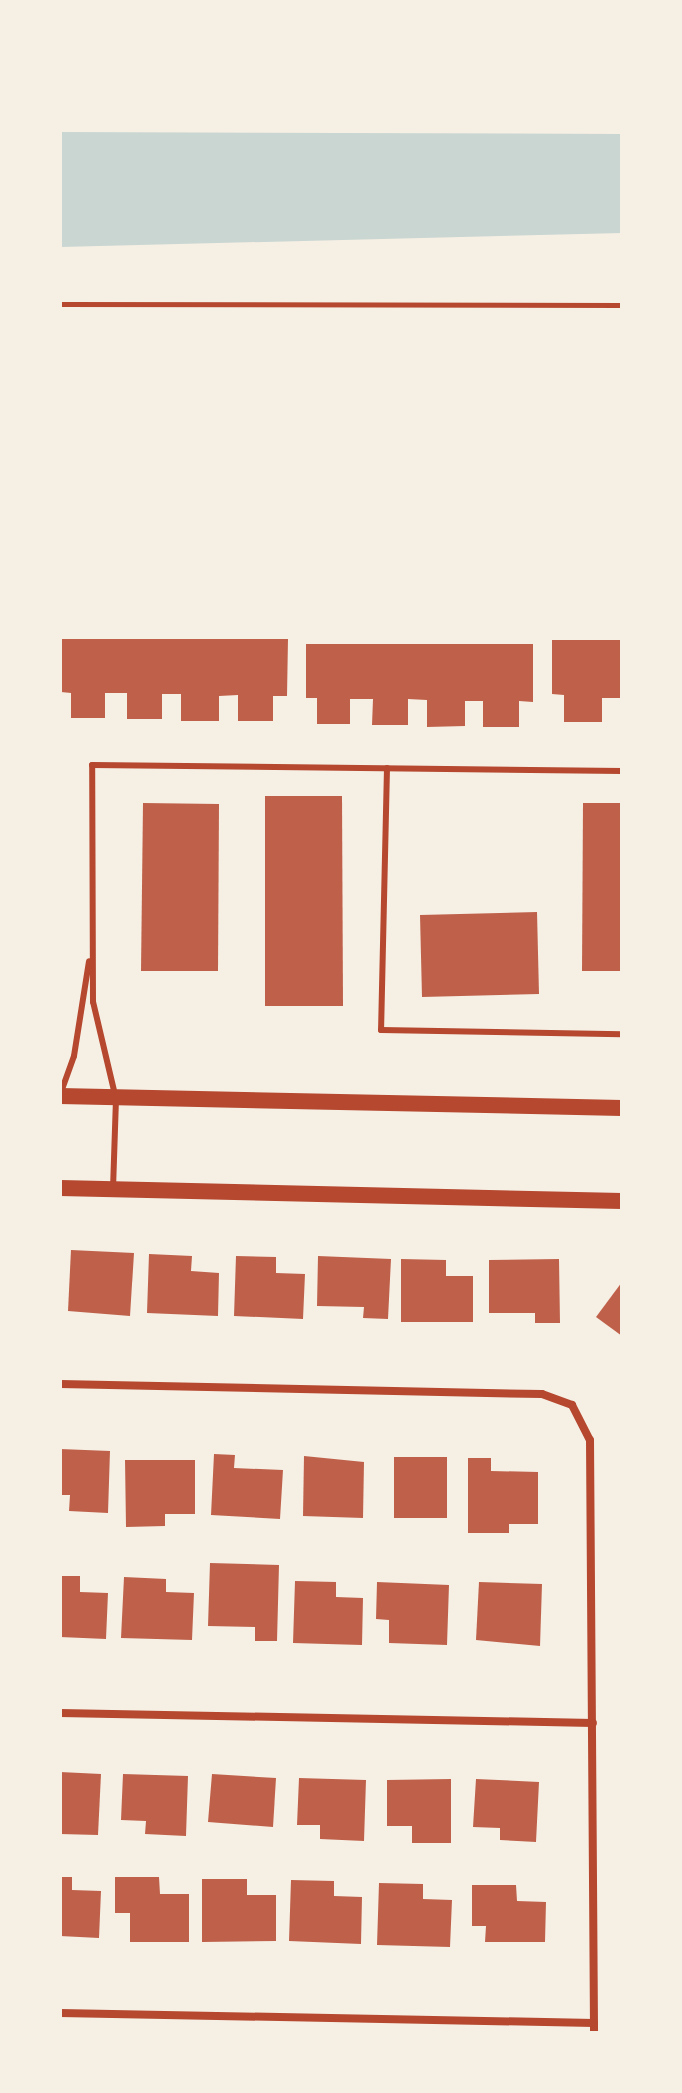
<!DOCTYPE html>
<html>
<head>
<meta charset="utf-8">
<style>
  body { margin:0 }
  #map { position:relative; width:682px; height:2093px; overflow:hidden; background:#f6efe4; font-family:Rubik,sans-serif }
  div>[style] { position:absolute }
  .water>* { inset:0; background:#c9d6d2 }
  .building>* { inset:0; background:#bf614a }
  .path>* { height:5px; margin:-2.5px; padding:0 2.5px; transform-origin:2.5px; border-radius:2.5px; background:#b5482f }
  .service>* { height:6px; margin:-3px; padding:0 3px; transform-origin:3px; border-radius:3px; background:#b5482f }
  .minor>* { height:8px; margin:-4px; padding:0 4px; transform-origin:4px; border-radius:4px; background:#b5482f }
  .secondary>* { height:16px; margin:-8px; padding:0 8px; transform-origin:8px; border-radius:8px; background:#b5482f }
  span { translate:-50% -50%; white-space:nowrap; text-align:center; line-height:1.15; -webkit-text-stroke:8px #f6efe4; paint-order:stroke }
  .frame { position:absolute; inset:0; border:62px solid #f6efe4; pointer-events:none }
</style>
</head>
<body>
<div id="map">
  <div class="water">
    <div style="clip-path:polygon(60px 132px,622px 134px,622px 233px,60px 247px)"></div>
  </div>
  <div class="building">
    <div style="clip-path:polygon(61px 639px,288px 639px,287px 696px,273px 696px,273px 721px,238px 721px,238px 695px,219px 696px,219px 721px,181px 721px,181px 694px,162px 694px,162px 719px,127px 719px,127px 693px,105px 693px,105px 718px,71px 718px,71px 693px,61px 692px)"></div>
    <div style="clip-path:polygon(552px 640px,622px 640px,622px 698px,602px 698px,602px 722px,564px 722px,564px 695px,552px 694px)"></div>
    <div style="clip-path:polygon(306px 644px,533px 644px,533px 702px,519px 701px,519px 727px,483px 727px,483px 701px,465px 701px,465px 726px,427px 727px,427px 700px,408px 699px,408px 725px,372px 725px,373px 699px,350px 699px,350px 724px,317px 724px,317px 698px,306px 698px)"></div>
    <div style="clip-path:polygon(265px 796px,342px 796px,343px 1006px,265px 1006px)"></div>
    <div style="clip-path:polygon(143px 803px,219px 804px,218px 971px,141px 971px)"></div>
    <div style="clip-path:polygon(583px 803px,622px 803px,622px 971px,582px 971px)"></div>
    <div style="clip-path:polygon(537px 912px,539px 994px,422px 997px,420px 915px)"></div>
    <div style="clip-path:polygon(71px 1250px,134px 1253px,130px 1316px,68px 1311px)"></div>
    <div style="clip-path:polygon(149px 1254px,192px 1256px,191px 1271px,219px 1273px,218px 1316px,147px 1313px)"></div>
    <div style="clip-path:polygon(236px 1256px,276px 1257px,276px 1273px,305px 1274px,303px 1319px,234px 1316px)"></div>
    <div style="clip-path:polygon(318px 1256px,391px 1259px,388px 1319px,363px 1318px,364px 1307px,317px 1306px)"></div>
    <div style="clip-path:polygon(401px 1259px,446px 1260px,446px 1276px,473px 1276px,473px 1322px,401px 1322px)"></div>
    <div style="clip-path:polygon(559px 1259px,560px 1323px,535px 1323px,535px 1313px,489px 1313px,489px 1260px)"></div>
    <div style="clip-path:polygon(622px 1282px,622px 1336px,596px 1317px)"></div>
    <div style="clip-path:polygon(60px 1449px,110px 1451px,108px 1513px,69px 1511px,70px 1495px,60px 1495px)"></div>
    <div style="clip-path:polygon(214px 1454px,235px 1455px,234px 1468px,283px 1470px,280px 1519px,211px 1515px)"></div>
    <div style="clip-path:polygon(304px 1456px,364px 1462px,363px 1518px,303px 1516px)"></div>
    <div style="clip-path:polygon(394px 1457px,447px 1457px,447px 1518px,394px 1518px)"></div>
    <div style="clip-path:polygon(468px 1458px,491px 1458px,491px 1471px,538px 1472px,538px 1524px,509px 1524px,509px 1533px,468px 1533px)"></div>
    <div style="clip-path:polygon(125px 1460px,195px 1460px,195px 1514px,165px 1514px,165px 1526px,126px 1527px)"></div>
    <div style="clip-path:polygon(210px 1563px,279px 1565px,277px 1641px,255px 1641px,255px 1627px,208px 1626px)"></div>
    <div style="clip-path:polygon(60px 1576px,80px 1576px,80px 1592px,108px 1593px,106px 1639px,60px 1637px)"></div>
    <div style="clip-path:polygon(124px 1577px,166px 1579px,166px 1592px,194px 1593px,192px 1640px,121px 1638px)"></div>
    <div style="clip-path:polygon(295px 1581px,336px 1582px,336px 1597px,363px 1598px,362px 1645px,293px 1643px)"></div>
    <div style="clip-path:polygon(377px 1582px,449px 1585px,447px 1645px,389px 1643px,389px 1620px,376px 1619px)"></div>
    <div style="clip-path:polygon(479px 1582px,542px 1584px,540px 1646px,476px 1640px)"></div>
    <div style="clip-path:polygon(60px 1772px,101px 1774px,98px 1835px,60px 1834px)"></div>
    <div style="clip-path:polygon(123px 1774px,188px 1776px,186px 1836px,145px 1834px,146px 1821px,121px 1820px)"></div>
    <div style="clip-path:polygon(212px 1774px,276px 1778px,273px 1827px,208px 1822px)"></div>
    <div style="clip-path:polygon(299px 1778px,366px 1780px,364px 1841px,320px 1839px,320px 1825px,297px 1825px)"></div>
    <div style="clip-path:polygon(451px 1779px,451px 1843px,412px 1843px,412px 1826px,387px 1826px,387px 1780px)"></div>
    <div style="clip-path:polygon(476px 1779px,539px 1782px,536px 1842px,500px 1840px,500px 1828px,473px 1827px)"></div>
    <div style="clip-path:polygon(60px 1877px,72px 1877px,72px 1890px,101px 1891px,99px 1938px,60px 1936px)"></div>
    <div style="clip-path:polygon(115px 1877px,159px 1877px,160px 1894px,189px 1894px,189px 1942px,130px 1942px,130px 1913px,115px 1913px)"></div>
    <div style="clip-path:polygon(202px 1879px,247px 1879px,247px 1895px,276px 1895px,276px 1941px,202px 1942px)"></div>
    <div style="clip-path:polygon(291px 1880px,334px 1881px,334px 1896px,362px 1897px,361px 1944px,289px 1941px)"></div>
    <div style="clip-path:polygon(379px 1883px,423px 1884px,423px 1899px,452px 1900px,450px 1947px,377px 1945px)"></div>
    <div style="clip-path:polygon(472px 1885px,516px 1885px,517px 1901px,546px 1902px,545px 1942px,485px 1942px,486px 1926px,472px 1926px)"></div>
  </div>
  <div class="path">
    <div style="left:60px;top:304px;width:562px;rotate:0.1deg"></div>
  </div>
  <div class="service">
    <div style="left:387px;top:768px;width:262px;rotate:91.3deg"></div>
    <div style="left:381px;top:1030px;width:241px;rotate:1deg"></div>
    <div style="left:60px;top:1095px;width:41px;rotate:-70.3deg"></div>
    <div style="left:74px;top:1056px;width:96px;rotate:-81deg"></div>
    <div style="left:113px;top:1189px;width:90px;rotate:-88.1deg"></div>
    <div style="left:116px;top:1099px;width:100px;rotate:-103.3deg"></div>
    <div style="left:93px;top:1002px;width:237px;rotate:-90.2deg"></div>
    <div style="left:92px;top:765px;width:530px;rotate:0.65deg"></div>
  </div>
  <div class="minor">
    <div style="left:60px;top:1384px;width:482px;rotate:1.2deg"></div>
    <div style="left:542px;top:1394px;width:32px;rotate:20deg"></div>
    <div style="left:572px;top:1405px;width:39px;rotate:63deg"></div>
    <div style="left:590px;top:1440px;width:593px;rotate:89.61deg"></div>
    <div style="left:60px;top:1713px;width:533px;rotate:1.07deg"></div>
    <div style="left:60px;top:2013px;width:534px;rotate:1.07deg"></div>
  </div>
  <div class="secondary">
    <div style="left:60px;top:1096px;width:562px;rotate:1.22deg"></div>
    <div style="left:60px;top:1188px;width:562px;rotate:1.33deg"></div>
  </div>
  <div class="frame"></div>
</div>
</body>
</html>
